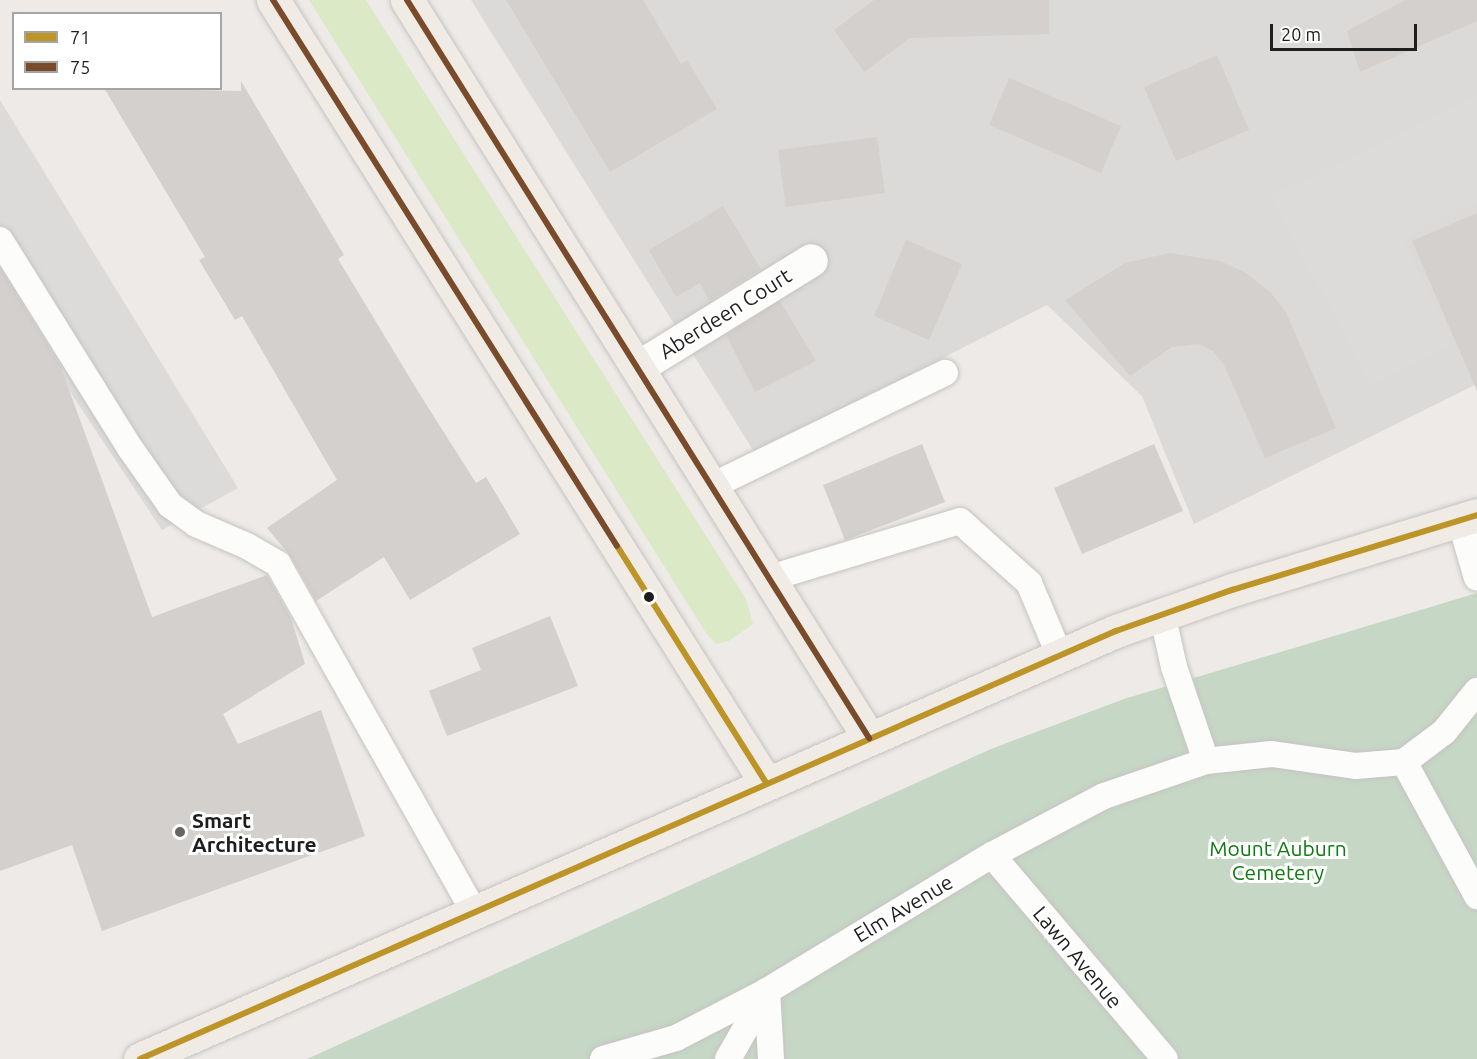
<!DOCTYPE html>
<html>
<head>
<meta charset="utf-8">
<style>
  body { margin:0 }
  #map { position:relative; width:1477px; height:1059px; overflow:hidden; background:#edeae7; font-family:Ubuntu,sans-serif }
  div>[style] { position:absolute }
  .residential>* { inset:0; background:#dcdad8 }
  .grass>* { inset:0; background:#dce9c7 }
  .cemetery>* { inset:0; background:#c6d7c5 }
  .parking>* { inset:0; background:#dddbda }
  .building>* { inset:0; background:#d3d0ce }
  .roads { filter:drop-shadow(0 0 2px #c5c4c3) drop-shadow(0 0 2px #c5c4c3) }
  .lane>* { height:26px; margin:-13px; padding:0 13px; transform-origin:13px; border-radius:13px; background:#fcfcfb }
  .street>* { height:33px; margin:-16.5px; padding:0 16.5px; transform-origin:16.5px; border-radius:16.5px; background:#fcfcfb }
  .primary>* { height:33px; margin:-16.5px; padding:0 16.5px; transform-origin:16.5px; border-radius:16.5px; background:#f0ebe5 }
  .bus-1>* { height:6px; margin:-3px; padding:0 3px; transform-origin:3px; border-radius:3px; background:#bc9428 }
  .bus-2>* { height:6px; margin:-3px; padding:0 3px; transform-origin:3px; border-radius:3px; background:#7a4b2a }
  .dots>* { width:16px; height:16px; translate:-50% -50%; box-sizing:border-box; border:3px solid #fff; border-radius:50% }
  span { translate:-50% -50%; white-space:nowrap; text-align:center; line-height:1.15; -webkit-text-stroke:6px #fff; paint-order:stroke }
  .street-label { font-size:21px; color:#1e1e1e }
  .poi-label { font-size:21px; color:#1e1e1e; font-weight:700 }
  .left { translate:0 -50%; text-align:left }
  .park-label { font-size:21px; color:#0f7a10 }
  .legend { position:absolute; left:12px; top:12px; width:210px; height:78px; box-sizing:border-box; background:#fff; border:2px solid #a5a5a5; margin:0; padding:8px 10px; list-style:none; font-size:18px; color:#1e1e1e }
  .legend li { display:flex; align-items:center; gap:12px; height:30px }
  .legend b { width:30px; border:2px solid #a5a5a5 }
  .scale { position:absolute; left:1270px; top:24px; width:147px; height:27px; box-sizing:border-box; border:3px solid #1e1e1e; border-top:0; padding-left:8px; font-size:18px; line-height:21px; white-space:nowrap; color:#1e1e1e; -webkit-text-stroke:4px #fff; paint-order:stroke }
</style>
</head>
<body>
<div id="map">
  <div class="residential">
    <div style="clip-path:polygon(471px 0,1477px 0,1477px 384px,1194px 524px,1142px 396px,1047px 305px,755px 453px)"></div>
  </div>
  <div class="grass">
    <div style="clip-path:polygon(309px 0,366px 0,746px 599px,753px 624px,729px 641px,716px 644px,706px 633px)"></div>
  </div>
  <div class="cemetery">
    <div style="clip-path:polygon(1477px 593px,1477px 1059px,307px 1059px,991px 749px,1124px 699px)"></div>
  </div>
  <div class="parking">
    <div style="clip-path:polygon(1477px 96px,1477px 201px,1401px 239px,1455px 342px,1372px 386px,1271px 196px)"></div>
    <div style="clip-path:polygon(0 100px,238px 488px,162px 530px,0 287px)"></div>
  </div>
  <div class="building">
    <div style="clip-path:polygon(506px 0,643px 0,681px 64px,687px 60px,717px 109px,610px 172px)"></div>
    <div style="clip-path:polygon(874px 0,1049px 0,1049px 34px,910px 38px,864px 72px,834px 30px)"></div>
    <div style="clip-path:polygon(1405px 0,1477px 0,1477px 21px,1360px 72px,1347px 31px)"></div>
    <div style="clip-path:polygon(1217px 55px,1249px 130px,1176px 161px,1144px 87px)"></div>
    <div style="clip-path:polygon(1009px 78px,1121px 126px,1101px 173px,989px 125px)"></div>
    <div style="clip-path:polygon(241px 81px,344px 255px,338px 259px,419px 393px,476px 483px,486px 477px,520px 534px,410px 600px,384px 557px,316px 601px,291px 557px,267px 528px,337px 480px,242px 316px,235px 320px,199px 260px,205px 257px,104px 88px,241px 91px)"></div>
    <div style="clip-path:polygon(877px 137px,885px 193px,786px 207px,778px 150px)"></div>
    <div style="clip-path:polygon(723px 206px,761px 269px,709px 301px,700px 283px,676px 297px,649px 250px)"></div>
    <div style="clip-path:polygon(1477px 213px,1477px 391px,1412px 241px)"></div>
    <div style="clip-path:polygon(906px 240px,962px 264px,929px 340px,874px 316px)"></div>
    <div style="clip-path:polygon(1170px 253px,1220px 261px,1246px 273px,1271px 293px,1286px 312px,1336px 428px,1265px 458px,1224px 365px,1213px 351px,1198px 344px,1172px 347px,1130px 376px,1065px 300px,1125px 263px)"></div>
    <div style="clip-path:polygon(0 268px,60px 365px,152px 617px,267px 575px,291px 618px,305px 664px,223px 714px,238px 744px,321px 710px,365px 836px,102px 931px,72px 845px,0 871px)"></div>
    <div style="clip-path:polygon(780px 301px,816px 361px,755px 392px,726px 335px)"></div>
    <div style="clip-path:polygon(922px 444px,945px 502px,845px 540px,823px 485px)"></div>
    <div style="clip-path:polygon(1154px 444px,1183px 511px,1082px 554px,1054px 488px)"></div>
    <div style="clip-path:polygon(550px 616px,578px 686px,447px 736px,429px 691px,481px 670px,472px 648px)"></div>
  </div>
  <div class="roads">
    <div class="lane">
      <div style="left:0;top:240px;width:245px;rotate:58deg"></div>
      <div style="left:130px;top:448px;width:70px;rotate:54.9deg"></div>
      <div style="left:170px;top:505px;width:32px;rotate:36deg"></div>
      <div style="left:196px;top:524px;width:56px;rotate:23.3deg"></div>
      <div style="left:247px;top:546px;width:36px;rotate:30deg"></div>
      <div style="left:278px;top:564px;width:399px;rotate:60.6deg"></div>
      <div style="left:712px;top:486px;width:259px;rotate:-25.9deg"></div>
      <div style="left:1460px;top:520px;width:60px;rotate:73.7deg"></div>
      <div style="left:770px;top:578px;width:198px;rotate:-16.7deg"></div>
      <div style="left:960px;top:521px;width:93px;rotate:41.9deg"></div>
      <div style="left:1029px;top:583px;width:77px;rotate:67.1deg"></div>
      <div style="left:1162px;top:613px;width:55px;rotate:77.5deg"></div>
      <div style="left:1174px;top:667px;width:99px;rotate:71.2deg"></div>
      <div style="left:1404px;top:762px;width:153px;rotate:61.4deg"></div>
      <div style="left:992px;top:855px;width:267px;rotate:49.7deg"></div>
      <div style="left:767px;top:991px;width:68px;rotate:86.6deg"></div>
      <div style="left:603px;top:1059px;width:76px;rotate:-16deg"></div>
      <div style="left:676px;top:1038px;width:102px;rotate:-27.3deg"></div>
      <div style="left:767px;top:991px;width:263px;rotate:-31.2deg"></div>
      <div style="left:992px;top:855px;width:127px;rotate:-27.8deg"></div>
      <div style="left:1104px;top:796px;width:108px;rotate:-18.9deg"></div>
      <div style="left:1206px;top:761px;width:66px;rotate:-6.1deg"></div>
      <div style="left:1272px;top:754px;width:84px;rotate:8.2deg"></div>
      <div style="left:1355px;top:766px;width:49px;rotate:-4.7deg"></div>
      <div style="left:1404px;top:762px;width:50px;rotate:-36.9deg"></div>
      <div style="left:1444px;top:732px;width:53px;rotate:-51.2deg"></div>
      <div style="left:728px;top:1059px;width:78px;rotate:-60.2deg"></div>
    </div>
    <div class="street">
      <div style="left:638px;top:367px;width:203px;rotate:-31.7deg"></div>
    </div>
    <div class="primary">
      <div style="left:273px;top:0;width:925px;rotate:57.8deg"></div>
      <div style="left:407px;top:0;width:871px;rotate:57.95deg"></div>
      <div style="left:140px;top:1059px;width:1066px;rotate:-23.68deg"></div>
      <div style="left:1116px;top:631px;width:123px;rotate:-19.5deg"></div>
      <div style="left:1232px;top:590px;width:256px;rotate:-17deg"></div>
    </div>
  </div>
  <div class="bus-1">
    <div style="left:617px;top:546px;width:280px;rotate:57.8deg"></div>
    <div style="left:140px;top:1059px;width:1066px;rotate:-23.68deg"></div>
    <div style="left:1116px;top:631px;width:123px;rotate:-19.5deg"></div>
    <div style="left:1232px;top:590px;width:256px;rotate:-17deg"></div>
  </div>
  <div class="bus-2">
    <div style="left:273px;top:0;width:645px;rotate:57.79deg"></div>
    <div style="left:407px;top:0;width:871px;rotate:57.95deg"></div>
  </div>
  <div class="dots">
    <div style="left:649px;top:597px;background:#1e1e1e"></div>
    <div style="left:180px;top:832px;background:#666564"></div>
  </div>
  <div class="street-label">
    <span style="left:725px;top:313px;rotate:-32deg">Aberdeen Court</span>
    <span style="left:903px;top:908px;rotate:-31deg">Elm Avenue</span>
    <span style="left:1078px;top:957px;rotate:50deg">Lawn Avenue</span>
  </div>
  <div class="poi-label">
    <span class="left" style="left:192px;top:832px">Smart<br>Architecture</span>
  </div>
  <div class="park-label">
    <span style="left:1278px;top:860px">Mount Auburn<br>Cemetery</span>
  </div>
  <ul class="legend">
  <li><b style="height:8px;background:#bc9428"></b>71</li>
  <li><b style="height:8px;background:#7a4b2a"></b>75</li>
  </ul>
  <div class="scale">20 m</div>
</div>
</body>
</html>
